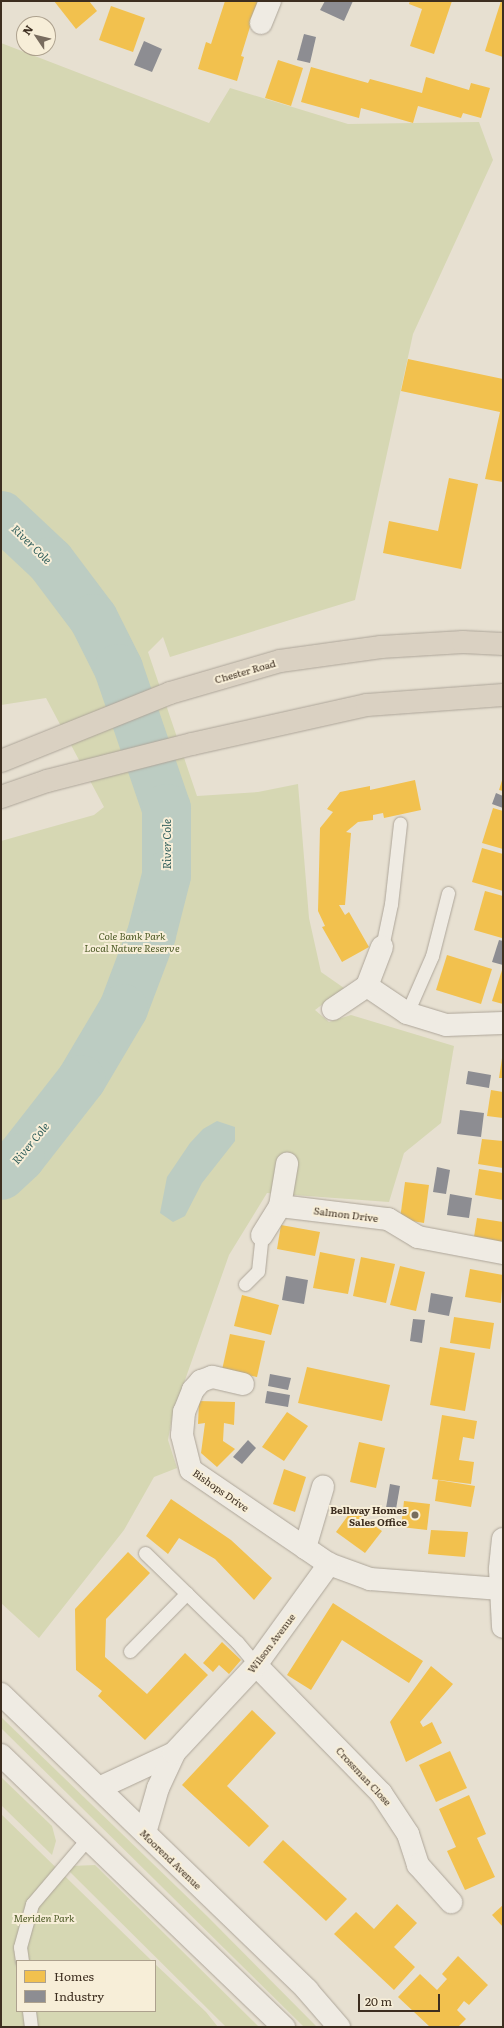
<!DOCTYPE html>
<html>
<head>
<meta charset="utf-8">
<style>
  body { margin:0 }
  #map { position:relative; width:504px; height:2028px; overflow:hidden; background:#e7e0d1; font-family:Literata,serif }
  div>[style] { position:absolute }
  .green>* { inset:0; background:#d6d7b3 }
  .water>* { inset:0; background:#bcccc2 }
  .homes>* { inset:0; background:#f2c14e }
  .industry>* { inset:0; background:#8d8d92 }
  .river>* { height:49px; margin:-24.5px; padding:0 24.5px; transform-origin:24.5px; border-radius:24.5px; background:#bcccc2 }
  .roads { filter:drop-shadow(0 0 1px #ada599) drop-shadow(0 0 1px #ada599) }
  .lane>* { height:13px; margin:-6.5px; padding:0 6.5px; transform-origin:6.5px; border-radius:6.5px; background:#efebe3 }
  .street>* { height:22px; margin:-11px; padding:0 11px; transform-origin:11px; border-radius:11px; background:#efebe3 }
  .secondary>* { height:22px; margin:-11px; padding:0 11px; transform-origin:11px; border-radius:11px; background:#efebe3 }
  .highway>* { height:22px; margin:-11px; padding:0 11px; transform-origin:11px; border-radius:11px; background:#dad1c2 }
  .dots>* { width:11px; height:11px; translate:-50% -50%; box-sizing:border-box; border:2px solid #f7eed8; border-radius:50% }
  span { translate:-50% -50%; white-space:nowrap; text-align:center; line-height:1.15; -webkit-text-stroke:4px #f7eed8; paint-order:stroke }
  .street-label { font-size:10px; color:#3d2e20 }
  .park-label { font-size:10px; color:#4d5a26; font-style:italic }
  .poi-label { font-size:10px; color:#3d2e20; font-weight:700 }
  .right { translate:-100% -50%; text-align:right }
  .water-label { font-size:11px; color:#2f5d5a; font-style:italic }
  .frame { position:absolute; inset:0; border:2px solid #3d2e20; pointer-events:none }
  .legend { position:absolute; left:16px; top:1960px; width:140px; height:52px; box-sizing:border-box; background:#f7eed8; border:1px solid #ada18e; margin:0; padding:5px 7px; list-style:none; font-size:12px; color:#3d2e20 }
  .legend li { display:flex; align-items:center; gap:8px; height:20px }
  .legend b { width:20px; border:1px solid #ada18e }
  .north { position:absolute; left:16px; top:16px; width:40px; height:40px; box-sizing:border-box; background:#f7eed8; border:1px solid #ada18e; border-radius:50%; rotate:305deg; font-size:11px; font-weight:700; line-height:16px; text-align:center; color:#3d2e20 }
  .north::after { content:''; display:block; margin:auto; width:14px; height:18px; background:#786c5e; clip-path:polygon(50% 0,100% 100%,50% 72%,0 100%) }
  .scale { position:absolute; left:358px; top:1994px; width:82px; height:18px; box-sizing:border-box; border:2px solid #3d2e20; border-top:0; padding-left:5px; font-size:12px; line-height:14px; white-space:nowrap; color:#3d2e20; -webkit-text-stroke:3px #f7eed8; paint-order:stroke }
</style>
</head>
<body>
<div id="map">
  <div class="green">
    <div style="clip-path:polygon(1px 43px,209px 123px,230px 88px,348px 124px,479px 122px,493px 160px,413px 334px,355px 600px,170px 657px,163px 637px,148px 652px,197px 796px,258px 792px,298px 784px,309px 918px,321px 972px,344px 988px,315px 1010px,329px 1022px,351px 1015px,454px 1046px,441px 1123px,404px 1153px,389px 1202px,267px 1193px,229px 1255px,172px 1417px,168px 1440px,177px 1468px,154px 1477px,124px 1530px,39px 1638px,1px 1603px,1px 841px,94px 815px,104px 807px,46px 698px,1px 705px)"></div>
    <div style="clip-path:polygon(1px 1717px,207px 1916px,317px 2027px,304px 2027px,1px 1728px)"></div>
    <div style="clip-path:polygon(1px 1777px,52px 1826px,56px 1841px,52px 1855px,1px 1805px)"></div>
    <div style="clip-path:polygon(1px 1814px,152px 1961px,17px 1961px,17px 2011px,155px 2011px,155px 1964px,206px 2012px,218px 2027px,1px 2027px)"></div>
    <div style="clip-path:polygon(95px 1865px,259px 2027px,226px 2027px,68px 1870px,71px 1866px)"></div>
  </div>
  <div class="water">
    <div style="clip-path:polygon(217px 1121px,235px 1127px,235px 1141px,202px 1183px,185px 1216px,173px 1222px,160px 1213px,167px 1177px,190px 1143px,203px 1129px)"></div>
  </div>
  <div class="homes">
    <div style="clip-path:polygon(54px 1px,89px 1px,97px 11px,76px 29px)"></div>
    <div style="clip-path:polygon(225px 1px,258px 1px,241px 56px,244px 57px,237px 81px,198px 69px,206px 42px,211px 44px)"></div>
    <div style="clip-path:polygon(410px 1px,452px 1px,434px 54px,410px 46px,422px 9px,409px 4px)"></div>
    <div style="clip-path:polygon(501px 1px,503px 1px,503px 57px,485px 51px)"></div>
    <div style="clip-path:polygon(111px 6px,145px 18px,133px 52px,99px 40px)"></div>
    <div style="clip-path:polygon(278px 60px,303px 68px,291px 106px,265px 98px)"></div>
    <div style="clip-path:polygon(311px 67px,368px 83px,370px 79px,422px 93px,426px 77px,469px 90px,471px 83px,490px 88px,481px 118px,463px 113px,461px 118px,418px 106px,413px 123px,361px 108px,359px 118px,301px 102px)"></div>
    <div style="clip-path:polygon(408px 359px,503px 379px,503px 482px,485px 479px,500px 412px,401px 391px)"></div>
    <div style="clip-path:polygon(449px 478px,478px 484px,461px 569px,383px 553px,389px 521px,438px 531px)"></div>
    <div style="clip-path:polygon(503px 777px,503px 791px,499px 790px)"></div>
    <div style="clip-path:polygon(415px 780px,421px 810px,384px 818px,383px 813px,373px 815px,373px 820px,358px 822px,346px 832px,351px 833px,345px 905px,339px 905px,345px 915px,349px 912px,369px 947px,342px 962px,322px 927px,325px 926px,318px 911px,320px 828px,333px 812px,327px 809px,340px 792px,370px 786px,370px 790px)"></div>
    <div style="clip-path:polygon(493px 808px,503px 811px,503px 849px,482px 843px)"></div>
    <div style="clip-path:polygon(482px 848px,503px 854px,503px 891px,472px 882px)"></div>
    <div style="clip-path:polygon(485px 891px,503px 896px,502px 938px,474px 930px)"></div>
    <div style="clip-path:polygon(447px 955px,492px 969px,481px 1004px,436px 990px)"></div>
    <div style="clip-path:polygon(502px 970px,503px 971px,503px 1004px,492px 1001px)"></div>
    <div style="clip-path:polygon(502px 1058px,503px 1058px,503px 1078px,499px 1078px)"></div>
    <div style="clip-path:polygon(491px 1090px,503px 1092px,503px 1118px,487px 1116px)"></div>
    <div style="clip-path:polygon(482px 1139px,503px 1141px,503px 1168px,478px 1164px)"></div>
    <div style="clip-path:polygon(479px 1169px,503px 1173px,503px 1200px,475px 1195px)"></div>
    <div style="clip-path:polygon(405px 1182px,429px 1185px,424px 1223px,400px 1219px)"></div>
    <div style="clip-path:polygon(477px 1218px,503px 1222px,503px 1249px,473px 1243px)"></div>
    <div style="clip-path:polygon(281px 1225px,320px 1232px,315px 1256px,277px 1249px)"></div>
    <div style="clip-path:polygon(320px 1252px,355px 1259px,348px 1294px,313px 1288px)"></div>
    <div style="clip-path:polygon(361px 1257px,395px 1264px,386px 1303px,353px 1296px)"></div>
    <div style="clip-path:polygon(400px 1266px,425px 1272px,416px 1311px,390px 1305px)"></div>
    <div style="clip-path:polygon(470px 1269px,503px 1275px,501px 1303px,465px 1297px)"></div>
    <div style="clip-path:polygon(242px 1295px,279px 1305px,271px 1335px,234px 1326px)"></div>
    <div style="clip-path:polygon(454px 1317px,494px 1323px,490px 1349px,450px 1343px)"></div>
    <div style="clip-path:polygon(230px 1334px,265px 1341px,257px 1377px,222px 1370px)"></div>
    <div style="clip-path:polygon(440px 1347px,475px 1353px,465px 1411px,430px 1405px)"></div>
    <div style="clip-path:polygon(307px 1367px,390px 1385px,382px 1421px,298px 1403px)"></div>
    <div style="clip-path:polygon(199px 1401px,235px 1402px,234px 1425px,224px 1423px,223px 1441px,235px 1449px,217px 1467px,201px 1453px,205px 1423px,198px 1424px)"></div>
    <div style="clip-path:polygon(287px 1412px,308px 1426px,284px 1461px,262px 1447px)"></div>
    <div style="clip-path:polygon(442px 1415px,477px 1421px,474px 1439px,463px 1437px,459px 1460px,474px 1462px,471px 1484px,432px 1479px)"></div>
    <div style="clip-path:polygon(359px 1442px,385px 1448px,376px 1488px,350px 1482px)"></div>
    <div style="clip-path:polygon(284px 1469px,306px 1477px,295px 1512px,273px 1504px)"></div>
    <div style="clip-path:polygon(438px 1480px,475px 1486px,471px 1507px,435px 1501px)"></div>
    <div style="clip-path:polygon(171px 1499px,231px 1540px,272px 1578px,254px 1600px,215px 1559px,179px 1538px,168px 1554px,146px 1536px)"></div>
    <div style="clip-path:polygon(404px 1501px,430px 1504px,427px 1530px,401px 1527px)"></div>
    <div style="clip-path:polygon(352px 1510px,382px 1531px,365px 1553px,336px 1532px)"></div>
    <div style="clip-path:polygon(431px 1530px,468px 1532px,465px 1557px,428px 1554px)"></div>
    <div style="clip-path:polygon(128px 1552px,150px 1573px,106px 1619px,105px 1657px,147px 1694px,185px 1653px,208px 1675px,145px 1740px,98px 1696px,102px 1691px,76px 1670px,75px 1609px)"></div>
    <div style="clip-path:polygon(333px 1603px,423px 1661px,409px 1683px,342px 1640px,311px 1690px,287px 1675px)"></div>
    <div style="clip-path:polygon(222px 1642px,241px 1660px,229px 1674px,219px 1665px,213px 1672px,203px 1663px)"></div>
    <div style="clip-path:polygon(431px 1666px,453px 1684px,420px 1722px,423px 1727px,432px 1722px,442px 1743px,406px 1762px,390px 1722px)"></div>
    <div style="clip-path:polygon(252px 1710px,276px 1733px,227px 1786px,269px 1826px,249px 1847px,182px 1785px)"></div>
    <div style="clip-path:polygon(450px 1751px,467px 1788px,436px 1802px,419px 1765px)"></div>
    <div style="clip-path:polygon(469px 1795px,486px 1834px,477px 1838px,495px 1877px,465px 1890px,447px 1851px,456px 1847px,439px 1809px)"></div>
    <div style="clip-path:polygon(283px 1840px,347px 1899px,326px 1921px,263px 1862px)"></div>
    <div style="clip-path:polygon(397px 1904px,417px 1923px,394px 1947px,415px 1967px,394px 1990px,334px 1934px,356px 1912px,374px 1929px)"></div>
    <div style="clip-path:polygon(503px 1905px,503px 1927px,492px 1915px)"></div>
    <div style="clip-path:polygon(458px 1956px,488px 1985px,469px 2005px,464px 2001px,457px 2010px,466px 2019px,458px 2027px,430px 2027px,398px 1997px,420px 1974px,437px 1990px,447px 1979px,442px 1974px)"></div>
  </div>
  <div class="industry">
    <div style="clip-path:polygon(325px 1px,353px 1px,344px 21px,320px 10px)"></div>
    <div style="clip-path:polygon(304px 34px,316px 37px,310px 63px,297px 60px)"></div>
    <div style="clip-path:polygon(144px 41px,162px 49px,152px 72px,134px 65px)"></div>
    <div style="clip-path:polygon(496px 793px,503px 796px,503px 808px,492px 804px)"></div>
    <div style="clip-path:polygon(499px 940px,503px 941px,503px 965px,492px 962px)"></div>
    <div style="clip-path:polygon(468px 1071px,491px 1075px,489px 1088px,466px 1084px)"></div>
    <div style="clip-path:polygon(460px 1110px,484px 1113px,481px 1137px,457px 1134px)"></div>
    <div style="clip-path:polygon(437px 1167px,450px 1170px,446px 1194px,433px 1192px)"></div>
    <div style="clip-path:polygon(450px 1194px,472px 1198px,469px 1218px,447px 1215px)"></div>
    <div style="clip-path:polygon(286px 1276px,308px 1280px,304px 1304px,282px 1300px)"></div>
    <div style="clip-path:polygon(431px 1293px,453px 1297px,449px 1316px,428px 1312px)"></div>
    <div style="clip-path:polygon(413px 1319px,425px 1320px,422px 1343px,410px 1341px)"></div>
    <div style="clip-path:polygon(270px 1374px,291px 1378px,288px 1390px,268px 1386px)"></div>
    <div style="clip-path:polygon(267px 1391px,290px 1395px,288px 1407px,265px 1403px)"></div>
    <div style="clip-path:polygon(248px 1440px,256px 1448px,242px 1464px,233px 1457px)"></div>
    <div style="clip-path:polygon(390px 1484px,400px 1486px,396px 1509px,386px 1508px)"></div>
  </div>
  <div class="river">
    <div style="left:1px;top:515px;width:67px;rotate:43.2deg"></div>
    <div style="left:50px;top:561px;width:71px;rotate:53deg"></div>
    <div style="left:93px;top:618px;width:56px;rotate:63.4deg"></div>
    <div style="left:118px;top:668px;width:148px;rotate:71.1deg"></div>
    <div style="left:166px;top:808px;width:67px;rotate:90deg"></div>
    <div style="left:166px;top:875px;width:61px;rotate:104.3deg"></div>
    <div style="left:151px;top:934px;width:79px;rotate:110.7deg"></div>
    <div style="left:123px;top:1008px;width:82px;rotate:120.6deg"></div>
    <div style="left:81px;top:1079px;width:99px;rotate:128deg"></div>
    <div style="left:20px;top:1157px;width:26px;rotate:137deg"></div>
  </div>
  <div class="roads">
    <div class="lane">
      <div style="left:382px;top:947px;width:44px;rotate:-78.2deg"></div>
      <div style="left:391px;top:904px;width:81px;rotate:-83.6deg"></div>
      <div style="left:407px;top:1013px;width:62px;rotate:-66.3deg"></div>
      <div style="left:432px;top:956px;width:65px;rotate:-75.7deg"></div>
      <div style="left:245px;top:1284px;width:18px;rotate:-45deg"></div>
      <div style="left:258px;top:1271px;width:36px;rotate:-84deg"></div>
      <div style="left:145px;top:1553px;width:128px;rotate:44.1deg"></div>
      <div style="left:237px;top:1642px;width:30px;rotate:50deg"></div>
      <div style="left:130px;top:1651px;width:81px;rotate:-45.5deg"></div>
      <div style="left:22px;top:1961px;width:14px;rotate:-98deg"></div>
      <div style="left:20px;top:1947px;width:45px;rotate:-74.4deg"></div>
      <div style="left:32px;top:1904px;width:88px;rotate:-49.6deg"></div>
      <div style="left:29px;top:2011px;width:16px;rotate:83deg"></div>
    </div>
    <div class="street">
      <div style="left:261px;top:23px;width:24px;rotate:-68deg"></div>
      <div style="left:367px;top:986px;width:48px;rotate:34deg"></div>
      <div style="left:407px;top:1013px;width:41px;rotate:17.1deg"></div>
      <div style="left:446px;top:1025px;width:57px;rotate:-2deg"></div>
      <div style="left:333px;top:1009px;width:41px;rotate:-34.1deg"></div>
      <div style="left:367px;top:986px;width:42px;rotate:-69deg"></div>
      <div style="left:280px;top:1206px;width:109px;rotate:6.9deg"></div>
      <div style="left:388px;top:1219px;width:35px;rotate:31deg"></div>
      <div style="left:418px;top:1237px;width:86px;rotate:10.7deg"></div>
      <div style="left:262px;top:1235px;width:34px;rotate:-58deg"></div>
      <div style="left:280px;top:1206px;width:43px;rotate:-80.5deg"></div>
      <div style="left:243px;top:1384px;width:32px;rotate:-167deg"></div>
      <div style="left:212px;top:1377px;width:12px;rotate:160deg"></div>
      <div style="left:201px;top:1381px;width:12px;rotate:132deg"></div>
      <div style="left:193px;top:1390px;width:24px;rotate:112deg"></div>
      <div style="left:184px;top:1412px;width:23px;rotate:95deg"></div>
      <div style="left:182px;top:1435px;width:36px;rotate:76deg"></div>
      <div style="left:191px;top:1470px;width:167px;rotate:34.3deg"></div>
      <div style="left:329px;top:1564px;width:44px;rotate:20.1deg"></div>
      <div style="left:370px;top:1579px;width:131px;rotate:4.4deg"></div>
      <div style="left:503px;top:1539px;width:30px;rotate:96deg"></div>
      <div style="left:500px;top:1569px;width:58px;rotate:87deg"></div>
      <div style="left:305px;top:1548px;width:64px;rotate:-73.6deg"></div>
      <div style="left:256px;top:1665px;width:179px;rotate:45.7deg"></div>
      <div style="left:381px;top:1793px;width:49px;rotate:56.6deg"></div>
      <div style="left:408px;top:1834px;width:33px;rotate:72deg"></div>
      <div style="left:418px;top:1865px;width:50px;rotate:48.3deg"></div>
      <div style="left:99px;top:1788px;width:83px;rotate:-25deg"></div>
      <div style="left:145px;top:1833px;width:47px;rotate:-73.9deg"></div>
      <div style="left:158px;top:1788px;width:38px;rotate:-65deg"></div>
      <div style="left:174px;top:1753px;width:120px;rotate:-47deg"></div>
      <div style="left:256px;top:1665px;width:125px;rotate:-54.1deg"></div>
    </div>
    <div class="secondary">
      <div style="left:1px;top:1694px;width:426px;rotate:44deg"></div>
      <div style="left:307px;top:1990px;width:49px;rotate:49.1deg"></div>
      <div style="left:1px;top:1755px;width:393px;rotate:43.9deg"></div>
    </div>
    <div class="highway">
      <div style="left:1px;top:761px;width:182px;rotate:-21.9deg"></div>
      <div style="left:170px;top:693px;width:115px;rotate:-16.2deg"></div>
      <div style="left:280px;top:661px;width:102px;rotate:-7.9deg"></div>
      <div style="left:381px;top:647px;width:82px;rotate:-3.5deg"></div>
      <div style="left:463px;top:642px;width:40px;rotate:2.9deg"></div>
      <div style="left:1px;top:797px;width:49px;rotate:-19.2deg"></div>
      <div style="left:47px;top:781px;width:150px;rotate:-14.3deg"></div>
      <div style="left:192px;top:744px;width:179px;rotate:-12.6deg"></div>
      <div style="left:367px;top:705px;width:136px;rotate:-4.2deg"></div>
    </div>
  </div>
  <div class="dots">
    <div style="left:415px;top:1515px;background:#786c5e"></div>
  </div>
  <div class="street-label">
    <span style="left:245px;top:671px;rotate:-16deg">Chester Road</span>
    <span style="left:346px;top:1214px;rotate:7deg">Salmon Drive</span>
    <span style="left:221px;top:1490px;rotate:35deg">Bishops Drive</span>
    <span style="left:271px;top:1643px;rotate:-53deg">Wilson Avenue</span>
    <span style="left:364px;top:1776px;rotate:47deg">Crossman Close</span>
    <span style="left:171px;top:1859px;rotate:44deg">Moorend Avenue</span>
  </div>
  <div class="park-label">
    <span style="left:132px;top:941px">Cole Bank Park<br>Local Nature Reserve</span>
    <span style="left:44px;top:1918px">Meriden Park</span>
  </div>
  <div class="poi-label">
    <span class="right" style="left:407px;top:1515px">Bellway Homes<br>Sales Office</span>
  </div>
  <div class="water-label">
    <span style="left:32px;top:544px;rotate:44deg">River Cole</span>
    <span style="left:166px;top:844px;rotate:-90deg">River Cole</span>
    <span style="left:30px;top:1143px;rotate:-50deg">River Cole</span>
  </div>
  <div class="frame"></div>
  <ul class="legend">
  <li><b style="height:11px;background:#f2c14e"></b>Homes</li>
  <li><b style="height:11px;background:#8d8d92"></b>Industry</li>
  </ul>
  <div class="north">N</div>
  <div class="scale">20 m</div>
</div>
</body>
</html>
